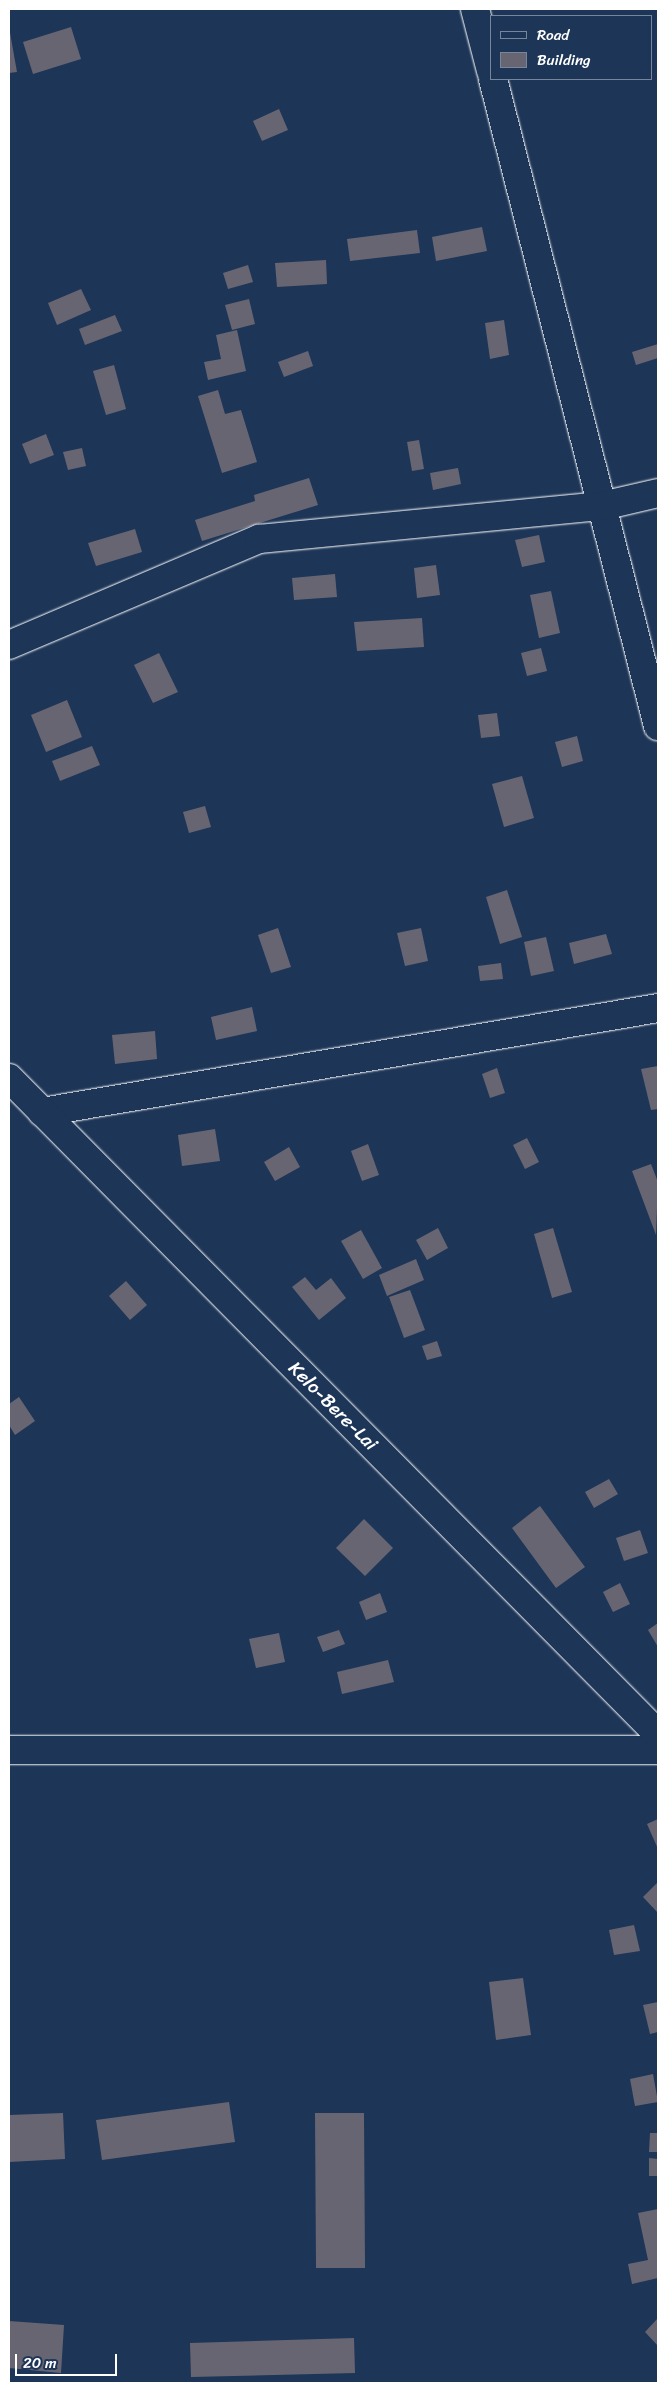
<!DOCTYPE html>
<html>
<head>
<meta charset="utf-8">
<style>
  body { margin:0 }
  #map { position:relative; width:667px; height:2392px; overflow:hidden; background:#1d3557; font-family:Sriracha,sans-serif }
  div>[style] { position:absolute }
  .building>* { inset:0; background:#686573 }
  .roads { filter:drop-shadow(0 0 1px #fff) drop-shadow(0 0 1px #fff) }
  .street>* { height:28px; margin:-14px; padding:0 14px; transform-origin:14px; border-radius:14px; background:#1d3557 }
  .secondary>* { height:28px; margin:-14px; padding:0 14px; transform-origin:14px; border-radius:14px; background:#1d3557 }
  span { translate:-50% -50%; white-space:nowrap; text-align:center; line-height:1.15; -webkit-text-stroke:4px #1d3557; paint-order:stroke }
  .street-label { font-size:19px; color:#fff }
  .frame { position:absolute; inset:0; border:10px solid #fff; pointer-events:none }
  .legend { position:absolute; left:490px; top:15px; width:162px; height:65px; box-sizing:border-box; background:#1d3557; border:1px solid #77869a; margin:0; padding:6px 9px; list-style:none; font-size:15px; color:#fff }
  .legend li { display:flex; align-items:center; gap:10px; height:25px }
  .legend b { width:25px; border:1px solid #77869a }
  .scale { position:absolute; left:15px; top:2354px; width:102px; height:22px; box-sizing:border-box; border:2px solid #fff; border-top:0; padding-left:6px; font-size:15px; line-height:18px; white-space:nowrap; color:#fff; -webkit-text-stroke:4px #1d3557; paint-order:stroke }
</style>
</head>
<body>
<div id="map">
  <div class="building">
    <div style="clip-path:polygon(9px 27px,17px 72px,9px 73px)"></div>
    <div style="clip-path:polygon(71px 27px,81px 59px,33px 74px,23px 42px)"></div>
    <div style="clip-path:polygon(279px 109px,288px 130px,262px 141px,253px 121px)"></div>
    <div style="clip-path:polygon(482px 227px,487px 251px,436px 261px,432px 237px)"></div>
    <div style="clip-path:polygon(417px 230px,420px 253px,350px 261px,347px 239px)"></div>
    <div style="clip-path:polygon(326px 260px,327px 284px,277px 287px,275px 263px)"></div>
    <div style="clip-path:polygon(248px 265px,253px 282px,228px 289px,223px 273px)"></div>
    <div style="clip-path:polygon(81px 289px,91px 310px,57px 325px,48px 303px)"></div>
    <div style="clip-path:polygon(249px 299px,255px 324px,232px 330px,225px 305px)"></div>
    <div style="clip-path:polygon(115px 315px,122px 331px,85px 345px,79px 329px)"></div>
    <div style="clip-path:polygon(504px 320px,509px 355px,490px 359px,485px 323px)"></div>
    <div style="clip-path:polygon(237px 330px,246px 371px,208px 380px,204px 362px,221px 359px,216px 335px)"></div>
    <div style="clip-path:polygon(658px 344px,658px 358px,636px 365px,632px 352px)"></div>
    <div style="clip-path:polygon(308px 351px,313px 366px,284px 377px,278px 362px)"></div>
    <div style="clip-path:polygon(114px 365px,126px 409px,106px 415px,93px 371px)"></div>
    <div style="clip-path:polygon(218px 390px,225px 414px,241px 410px,257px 462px,222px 473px,198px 396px)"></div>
    <div style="clip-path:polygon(46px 434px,54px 455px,30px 464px,22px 444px)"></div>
    <div style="clip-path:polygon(419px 440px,424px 469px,412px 471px,407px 442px)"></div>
    <div style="clip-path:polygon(82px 448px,86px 466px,68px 470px,63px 452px)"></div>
    <div style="clip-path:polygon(458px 468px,461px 484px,433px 490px,430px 473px)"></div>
    <div style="clip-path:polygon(309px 478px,318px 505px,202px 541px,195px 520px,255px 501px,254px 495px)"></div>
    <div style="clip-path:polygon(135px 529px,142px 552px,96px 566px,88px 543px)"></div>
    <div style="clip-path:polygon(539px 535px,545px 562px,522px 567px,515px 540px)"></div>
    <div style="clip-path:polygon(436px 565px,440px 595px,417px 598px,414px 568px)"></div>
    <div style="clip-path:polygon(335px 574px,337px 597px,294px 600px,292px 578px)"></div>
    <div style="clip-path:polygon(551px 591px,560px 633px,539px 638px,530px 595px)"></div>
    <div style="clip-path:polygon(422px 618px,424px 647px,357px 651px,354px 622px)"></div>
    <div style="clip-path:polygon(541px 648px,547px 671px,527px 676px,521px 653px)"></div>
    <div style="clip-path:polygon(159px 653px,178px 692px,153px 703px,134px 665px)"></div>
    <div style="clip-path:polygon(67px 700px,82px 737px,46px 752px,31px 715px)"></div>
    <div style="clip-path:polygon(497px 713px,500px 736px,481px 738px,478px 715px)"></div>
    <div style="clip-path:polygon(577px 736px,583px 761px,562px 767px,555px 742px)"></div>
    <div style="clip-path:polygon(92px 746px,100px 765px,60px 781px,52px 761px)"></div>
    <div style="clip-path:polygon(522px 776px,534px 818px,504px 827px,492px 784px)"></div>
    <div style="clip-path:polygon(205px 806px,211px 827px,189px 833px,183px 812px)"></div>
    <div style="clip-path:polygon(507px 890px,522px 937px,500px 944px,486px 897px)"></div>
    <div style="clip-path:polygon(278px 928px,291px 967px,271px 973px,258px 935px)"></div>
    <div style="clip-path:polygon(421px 928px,428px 961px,405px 966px,397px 933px)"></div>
    <div style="clip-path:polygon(606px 934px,612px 954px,574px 964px,569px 943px)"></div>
    <div style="clip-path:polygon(546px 937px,554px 971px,531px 976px,524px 942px)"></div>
    <div style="clip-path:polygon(501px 963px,503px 979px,480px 981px,478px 966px)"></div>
    <div style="clip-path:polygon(252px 1007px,257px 1031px,216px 1040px,211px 1017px)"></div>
    <div style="clip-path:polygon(155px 1031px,157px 1059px,115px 1064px,112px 1035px)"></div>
    <div style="clip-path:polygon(658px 1066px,658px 1109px,651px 1110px,641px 1069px)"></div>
    <div style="clip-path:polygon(497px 1068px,505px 1093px,490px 1098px,482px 1074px)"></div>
    <div style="clip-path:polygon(215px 1129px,220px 1161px,182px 1166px,178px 1135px)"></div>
    <div style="clip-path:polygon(527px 1138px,539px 1162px,525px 1169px,513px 1145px)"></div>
    <div style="clip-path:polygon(368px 1144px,379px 1175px,362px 1181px,351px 1151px)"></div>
    <div style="clip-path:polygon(289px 1147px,300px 1167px,275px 1181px,264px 1162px)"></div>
    <div style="clip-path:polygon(651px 1164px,658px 1182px,656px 1235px,632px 1171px)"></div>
    <div style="clip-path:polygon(438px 1228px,448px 1248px,427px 1260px,416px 1240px)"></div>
    <div style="clip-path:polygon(553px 1228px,572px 1292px,552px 1298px,534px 1234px)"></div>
    <div style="clip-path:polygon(361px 1230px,382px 1268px,363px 1279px,341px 1241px)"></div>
    <div style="clip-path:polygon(416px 1259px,424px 1280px,387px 1296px,379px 1275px)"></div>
    <div style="clip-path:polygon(305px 1277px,316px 1290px,331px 1278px,346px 1298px,319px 1320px,292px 1287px)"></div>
    <div style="clip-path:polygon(126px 1281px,147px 1305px,130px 1320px,109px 1296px)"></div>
    <div style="clip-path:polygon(410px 1290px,425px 1330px,404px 1338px,389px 1297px)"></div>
    <div style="clip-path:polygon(437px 1341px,442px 1356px,427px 1360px,422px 1346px)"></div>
    <div style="clip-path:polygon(19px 1397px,35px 1421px,15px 1435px,9px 1425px,9px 1404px)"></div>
    <div style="clip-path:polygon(609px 1479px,618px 1494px,594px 1508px,585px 1492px)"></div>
    <div style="clip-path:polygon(540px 1506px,585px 1567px,556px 1588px,512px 1528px)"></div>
    <div style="clip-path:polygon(364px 1519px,393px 1548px,365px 1576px,336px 1548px)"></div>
    <div style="clip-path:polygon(640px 1530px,648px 1553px,624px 1561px,616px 1538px)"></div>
    <div style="clip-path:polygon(620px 1583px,630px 1604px,613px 1612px,603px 1592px)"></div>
    <div style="clip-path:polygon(380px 1593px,387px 1612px,366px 1620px,359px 1602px)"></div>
    <div style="clip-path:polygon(658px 1623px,658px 1647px,648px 1630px)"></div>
    <div style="clip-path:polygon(339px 1630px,345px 1644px,323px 1652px,317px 1637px)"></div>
    <div style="clip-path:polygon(279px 1633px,285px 1662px,256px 1668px,249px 1639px)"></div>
    <div style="clip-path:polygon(388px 1660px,394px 1682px,342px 1694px,337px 1672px)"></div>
    <div style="clip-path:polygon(658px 1819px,658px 1849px,647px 1824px)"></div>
    <div style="clip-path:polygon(658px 1882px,658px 1913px,643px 1897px)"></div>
    <div style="clip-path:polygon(634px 1925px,640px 1951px,614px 1955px,609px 1930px)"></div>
    <div style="clip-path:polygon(523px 1978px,531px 2035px,496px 2040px,489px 1982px)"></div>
    <div style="clip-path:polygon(658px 2002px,658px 2032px,650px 2034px,643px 2005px)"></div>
    <div style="clip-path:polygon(653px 2074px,658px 2102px,635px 2106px,630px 2079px)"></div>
    <div style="clip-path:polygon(229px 2102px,235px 2142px,102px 2160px,96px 2120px)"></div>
    <div style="clip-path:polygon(63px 2113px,65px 2159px,9px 2162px,9px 2115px)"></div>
    <div style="clip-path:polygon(315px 2113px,364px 2113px,365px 2268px,316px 2268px)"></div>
    <div style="clip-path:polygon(650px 2133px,658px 2133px,658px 2152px,649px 2152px)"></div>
    <div style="clip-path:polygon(649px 2158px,658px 2159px,658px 2176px,649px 2176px)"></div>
    <div style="clip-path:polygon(658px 2209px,658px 2278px,632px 2284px,628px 2264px,648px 2260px,638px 2213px)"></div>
    <div style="clip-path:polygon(658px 2318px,658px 2346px,645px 2332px)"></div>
    <div style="clip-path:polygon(9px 2321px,64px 2325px,61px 2373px,9px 2368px)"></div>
    <div style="clip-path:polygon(354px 2338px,355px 2373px,191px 2377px,190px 2343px)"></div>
  </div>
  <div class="roads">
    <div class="street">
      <div style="left:475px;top:9px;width:64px;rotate:75.5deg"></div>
      <div style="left:493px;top:79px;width:668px;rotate:75.69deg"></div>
      <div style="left:9px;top:645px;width:272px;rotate:-23deg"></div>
      <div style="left:259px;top:539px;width:345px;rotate:-5.5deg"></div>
      <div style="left:602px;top:506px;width:57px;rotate:-13.1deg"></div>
      <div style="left:42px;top:1112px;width:625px;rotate:-9.58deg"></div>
      <div style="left:9px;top:1750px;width:649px"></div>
    </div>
    <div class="secondary">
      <div style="left:9px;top:1078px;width:923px;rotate:45.31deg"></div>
    </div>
  </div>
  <div class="street-label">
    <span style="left:333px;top:1406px;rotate:45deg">Kelo-Bere-Lai</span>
  </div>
  <div class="frame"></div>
  <ul class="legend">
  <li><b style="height:6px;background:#1d3557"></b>Road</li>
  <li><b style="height:14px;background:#686573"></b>Building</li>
  </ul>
  <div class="scale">20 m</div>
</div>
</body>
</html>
